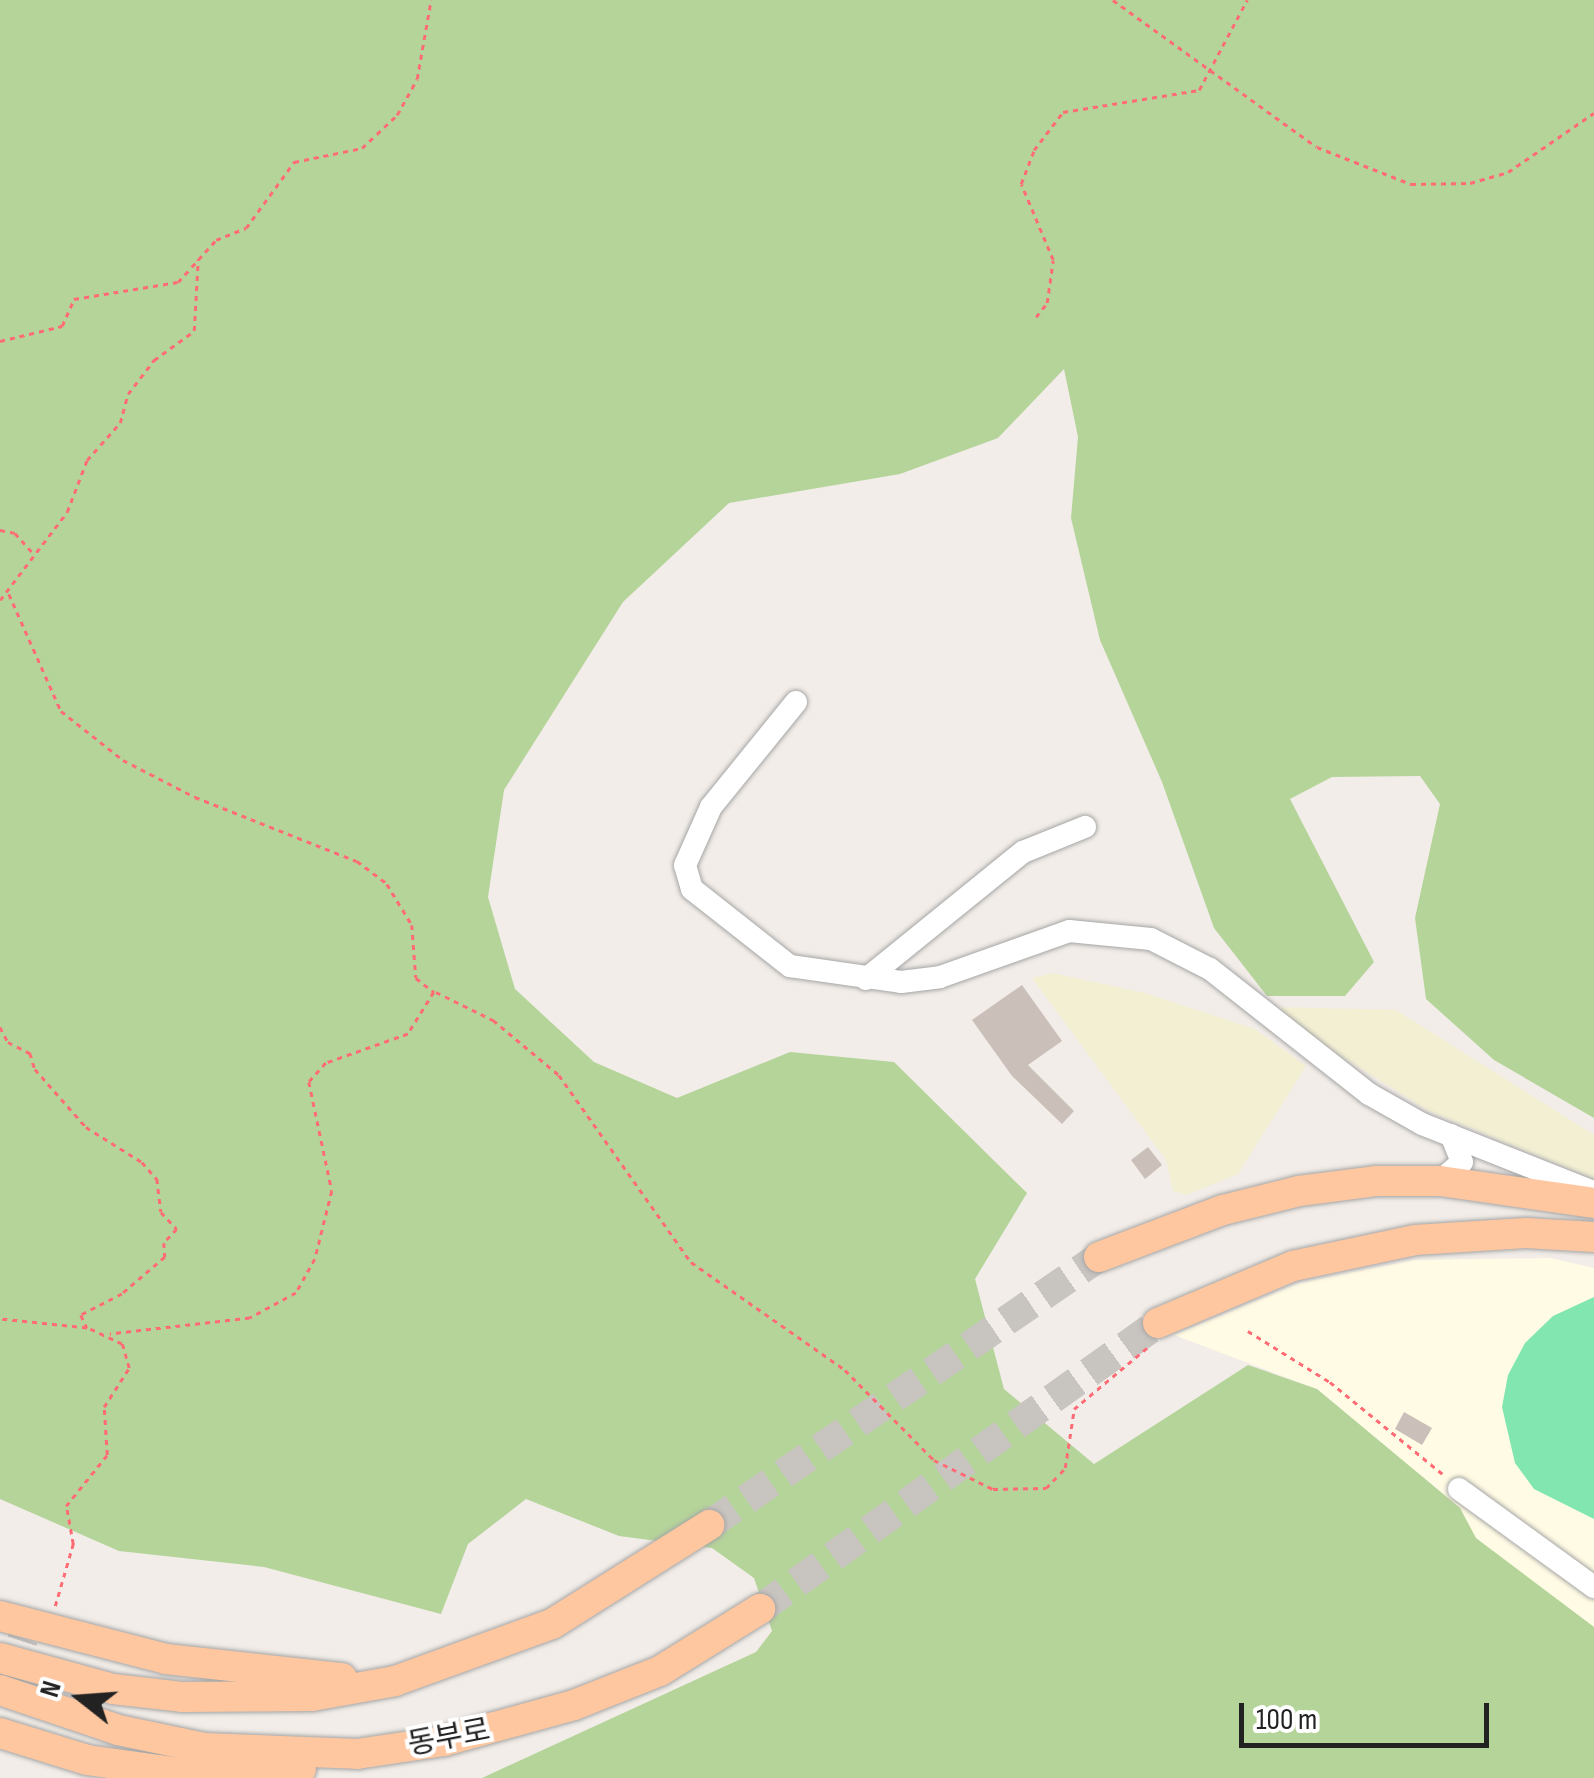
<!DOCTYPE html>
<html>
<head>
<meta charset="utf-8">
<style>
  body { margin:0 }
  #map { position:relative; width:1594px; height:1778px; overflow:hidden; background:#f2ede8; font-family:"Sofia Sans Condensed","Noto Sans KR",sans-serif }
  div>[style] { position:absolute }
  .education>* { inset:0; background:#fffbe4 }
  .farmland>* { inset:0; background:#f2efd3 }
  .forest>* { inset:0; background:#b5d49a }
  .pitch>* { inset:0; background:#81e6af }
  .building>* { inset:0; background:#cbbfba }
  .major-tunnel>* { height:30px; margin-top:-15px; transform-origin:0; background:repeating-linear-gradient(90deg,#c8c4c0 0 30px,transparent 0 45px) }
  .path>* { height:2.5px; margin-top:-1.25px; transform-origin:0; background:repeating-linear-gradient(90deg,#ff6c75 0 5px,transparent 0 10px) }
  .roads { filter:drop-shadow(0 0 2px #a6a6a6) drop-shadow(0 0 2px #a6a6a6) }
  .minor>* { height:22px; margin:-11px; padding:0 11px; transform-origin:11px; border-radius:11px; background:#fff }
  .major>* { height:30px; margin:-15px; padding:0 15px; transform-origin:15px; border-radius:15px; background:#ffc7a0 }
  span { translate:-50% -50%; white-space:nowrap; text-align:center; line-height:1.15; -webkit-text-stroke:8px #fff; paint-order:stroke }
  .street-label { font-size:30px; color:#222 }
  .north { position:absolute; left:30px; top:1648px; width:100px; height:100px; -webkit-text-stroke:8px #fff; paint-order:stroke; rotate:287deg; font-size:28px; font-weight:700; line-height:40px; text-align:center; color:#222 }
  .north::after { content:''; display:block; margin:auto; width:35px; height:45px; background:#222; clip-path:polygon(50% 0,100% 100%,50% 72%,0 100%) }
  .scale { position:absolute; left:1239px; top:1703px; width:250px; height:45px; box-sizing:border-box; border:5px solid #222; border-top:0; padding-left:12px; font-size:30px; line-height:35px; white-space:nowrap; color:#222; -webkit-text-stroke:8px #fff; paint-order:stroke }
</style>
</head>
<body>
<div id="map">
  <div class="education">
    <div style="clip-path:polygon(1550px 1258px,1594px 1268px,1594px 1627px,1475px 1538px,1460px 1508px,1317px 1389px,1174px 1335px,1300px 1283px,1414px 1260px)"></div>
  </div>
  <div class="farmland">
    <div style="clip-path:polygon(1053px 973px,1145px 993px,1255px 1029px,1306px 1066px,1238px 1174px,1186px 1195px,1173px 1191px,1166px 1160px,1032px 978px)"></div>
    <div style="clip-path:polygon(1279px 1007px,1396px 1010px,1594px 1135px,1594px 1179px,1427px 1110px,1301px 1031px)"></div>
  </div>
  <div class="forest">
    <div style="clip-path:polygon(0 0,1594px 0,1594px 1118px,1494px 1060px,1426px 999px,1415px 918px,1440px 804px,1420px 776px,1332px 777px,1290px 799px,1374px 962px,1345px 996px,1267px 996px,1214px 928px,1162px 782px,1100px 640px,1071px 518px,1078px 437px,1064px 369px,998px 438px,900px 474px,729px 503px,623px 602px,504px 790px,488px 897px,515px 989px,594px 1062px,677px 1098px,790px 1052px,894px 1062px,1027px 1193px,975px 1279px,1004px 1389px,1094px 1464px,1248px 1365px,1317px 1389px,1460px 1508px,1476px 1538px,1594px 1627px,1594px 1778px,482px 1778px,756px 1652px,772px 1631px,754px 1578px,712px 1548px,619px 1536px,526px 1499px,468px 1544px,441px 1614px,264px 1567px,119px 1551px,0 1499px)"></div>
  </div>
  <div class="pitch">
    <div style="clip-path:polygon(1594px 1297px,1594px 1519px,1534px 1489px,1515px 1463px,1502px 1407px,1508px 1375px,1525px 1343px,1553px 1316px)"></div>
  </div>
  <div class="building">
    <div style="clip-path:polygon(1022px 985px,1062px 1041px,1028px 1065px,1074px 1111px,1062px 1124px,1012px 1076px,972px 1020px)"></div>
    <div style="clip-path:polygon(1148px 1147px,1162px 1165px,1145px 1179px,1131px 1160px)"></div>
    <div style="clip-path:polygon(1404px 1412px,1432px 1428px,1422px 1445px,1395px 1429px)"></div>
  </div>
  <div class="major-tunnel">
    <div style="left:709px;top:1525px;width:473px;rotate:-34.5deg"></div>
    <div style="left:760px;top:1609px;width:490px;rotate:-35.7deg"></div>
    <div style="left:8px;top:1684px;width:48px;rotate:-71.9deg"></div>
  </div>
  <div class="path">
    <div style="left:1113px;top:0;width:251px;rotate:35.8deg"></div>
    <div style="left:1317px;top:147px;width:101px;rotate:21.5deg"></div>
    <div style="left:1411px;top:184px;width:59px;rotate:-1deg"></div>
    <div style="left:1470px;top:183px;width:40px;rotate:-16deg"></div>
    <div style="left:1508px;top:172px;width:104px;rotate:-34.5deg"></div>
    <div style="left:1036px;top:317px;width:18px;rotate:-52deg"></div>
    <div style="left:1047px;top:303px;width:43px;rotate:-82.1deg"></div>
    <div style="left:1053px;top:260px;width:82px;rotate:-112.8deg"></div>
    <div style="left:1021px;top:184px;width:36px;rotate:-69deg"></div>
    <div style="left:1034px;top:150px;width:48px;rotate:-52.7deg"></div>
    <div style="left:1063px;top:112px;width:138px;rotate:-9.2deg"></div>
    <div style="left:1199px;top:90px;width:102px;rotate:-61.9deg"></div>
    <div style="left:0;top:341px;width:64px;rotate:-13.6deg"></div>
    <div style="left:62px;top:326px;width:30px;rotate:-66deg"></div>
    <div style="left:74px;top:299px;width:105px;rotate:-9.3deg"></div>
    <div style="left:178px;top:282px;width:57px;rotate:-47.9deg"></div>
    <div style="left:216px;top:240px;width:32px;rotate:-22deg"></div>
    <div style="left:246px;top:228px;width:82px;rotate:-54deg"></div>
    <div style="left:294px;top:162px;width:69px;rotate:-11.6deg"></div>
    <div style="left:362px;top:148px;width:48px;rotate:-43.3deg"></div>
    <div style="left:397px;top:115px;width:41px;rotate:-60.9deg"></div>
    <div style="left:417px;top:79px;width:80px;rotate:-80deg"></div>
    <div style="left:0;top:530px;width:15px;rotate:11deg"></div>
    <div style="left:15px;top:533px;width:28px;rotate:48deg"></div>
    <div style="left:9px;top:594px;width:128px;rotate:66deg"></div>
    <div style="left:61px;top:711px;width:79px;rotate:38.3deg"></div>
    <div style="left:123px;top:760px;width:81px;rotate:27.2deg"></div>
    <div style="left:195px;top:797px;width:174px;rotate:21.6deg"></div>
    <div style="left:357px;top:861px;width:38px;rotate:37deg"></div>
    <div style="left:387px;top:884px;width:48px;rotate:58.6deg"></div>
    <div style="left:412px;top:925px;width:53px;rotate:85.7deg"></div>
    <div style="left:416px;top:978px;width:23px;rotate:38deg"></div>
    <div style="left:434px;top:992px;width:49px;rotate:121.8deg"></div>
    <div style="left:408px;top:1034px;width:87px;rotate:160.5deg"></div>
    <div style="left:326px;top:1063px;width:25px;rotate:132deg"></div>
    <div style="left:309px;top:1082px;width:111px;rotate:78.1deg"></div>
    <div style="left:332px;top:1191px;width:70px;rotate:104deg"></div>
    <div style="left:315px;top:1259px;width:39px;rotate:119deg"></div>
    <div style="left:296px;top:1293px;width:52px;rotate:151.5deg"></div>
    <div style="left:250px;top:1318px;width:141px;rotate:173.5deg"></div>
    <div style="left:0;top:600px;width:111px;rotate:-52.7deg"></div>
    <div style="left:67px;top:512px;width:56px;rotate:-69deg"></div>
    <div style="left:87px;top:460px;width:50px;rotate:-48.3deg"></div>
    <div style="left:120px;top:423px;width:30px;rotate:-75deg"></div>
    <div style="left:128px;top:394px;width:43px;rotate:-52.6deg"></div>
    <div style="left:154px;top:360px;width:49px;rotate:-35.9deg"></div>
    <div style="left:194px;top:331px;width:72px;rotate:-86.8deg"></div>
    <div style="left:436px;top:992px;width:64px;rotate:26.2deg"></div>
    <div style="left:493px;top:1020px;width:86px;rotate:39.8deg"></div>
    <div style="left:559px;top:1075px;width:229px;rotate:54.8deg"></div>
    <div style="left:691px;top:1262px;width:188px;rotate:35deg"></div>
    <div style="left:845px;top:1370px;width:127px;rotate:45.3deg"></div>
    <div style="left:934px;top:1460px;width:66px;rotate:26.2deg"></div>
    <div style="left:993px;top:1489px;width:53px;rotate:-1.1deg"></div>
    <div style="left:1046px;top:1488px;width:28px;rotate:-46deg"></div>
    <div style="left:1065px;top:1468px;width:60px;rotate:-81.3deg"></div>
    <div style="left:1074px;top:1409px;width:97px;rotate:-40deg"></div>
    <div style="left:0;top:1027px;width:17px;rotate:62deg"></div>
    <div style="left:8px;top:1042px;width:25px;rotate:27deg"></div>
    <div style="left:30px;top:1053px;width:17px;rotate:73deg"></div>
    <div style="left:35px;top:1069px;width:77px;rotate:48.7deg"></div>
    <div style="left:86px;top:1127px;width:66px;rotate:32deg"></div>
    <div style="left:142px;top:1162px;width:23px;rotate:49deg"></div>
    <div style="left:157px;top:1179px;width:33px;rotate:83deg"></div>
    <div style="left:161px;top:1212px;width:23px;rotate:47deg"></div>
    <div style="left:177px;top:1229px;width:19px;rotate:133deg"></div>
    <div style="left:164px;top:1243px;width:14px;rotate:86deg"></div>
    <div style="left:165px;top:1257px;width:57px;rotate:139.3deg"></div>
    <div style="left:122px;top:1294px;width:46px;rotate:152.9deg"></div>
    <div style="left:81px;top:1315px;width:14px;rotate:65deg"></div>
    <div style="left:87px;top:1328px;width:87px;rotate:-174.1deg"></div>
    <div style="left:1248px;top:1331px;width:97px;rotate:31.9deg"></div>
    <div style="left:1330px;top:1382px;width:146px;rotate:39.2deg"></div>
    <div style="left:55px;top:1606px;width:65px;rotate:-73.8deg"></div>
    <div style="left:73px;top:1544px;width:39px;rotate:-100deg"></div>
    <div style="left:66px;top:1506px;width:65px;rotate:-51.2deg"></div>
    <div style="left:107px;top:1455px;width:48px;rotate:-93.6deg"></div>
    <div style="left:104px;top:1407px;width:46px;rotate:-57.3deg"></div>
    <div style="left:129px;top:1368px;width:25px;rotate:-106deg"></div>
    <div style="left:122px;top:1344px;width:38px;rotate:-155deg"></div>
  </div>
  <div class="roads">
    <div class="minor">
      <div style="left:796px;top:702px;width:135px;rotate:129deg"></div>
      <div style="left:711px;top:807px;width:64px;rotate:114.1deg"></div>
      <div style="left:685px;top:865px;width:25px;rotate:74deg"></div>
      <div style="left:692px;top:889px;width:125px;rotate:38.2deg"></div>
      <div style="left:790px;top:966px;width:112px;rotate:8.2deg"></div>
      <div style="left:901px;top:982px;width:39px;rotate:-7deg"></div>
      <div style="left:940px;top:977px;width:137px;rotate:-19.6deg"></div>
      <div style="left:1069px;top:931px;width:82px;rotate:5.6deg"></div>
      <div style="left:1151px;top:939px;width:66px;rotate:27deg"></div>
      <div style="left:1210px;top:969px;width:202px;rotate:38.2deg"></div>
      <div style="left:1369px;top:1094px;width:61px;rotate:29.5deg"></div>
      <div style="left:1422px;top:1124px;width:185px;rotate:21.6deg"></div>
      <div style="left:866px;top:979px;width:202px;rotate:-39deg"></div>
      <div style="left:1023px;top:852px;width:67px;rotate:-22deg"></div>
      <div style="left:1440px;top:1181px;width:29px;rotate:-41deg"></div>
      <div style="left:1462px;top:1162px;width:29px;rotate:-112deg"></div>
      <div style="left:1459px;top:1489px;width:167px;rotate:36deg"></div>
    </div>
    <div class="major">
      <div style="left:1099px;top:1257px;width:133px;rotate:-20.8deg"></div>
      <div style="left:1223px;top:1210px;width:78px;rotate:-14deg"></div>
      <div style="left:1299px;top:1191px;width:79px;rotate:-7.3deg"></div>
      <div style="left:1377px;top:1181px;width:63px"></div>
      <div style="left:1440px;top:1181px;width:156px;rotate:8.1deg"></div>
      <div style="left:1158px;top:1323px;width:147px;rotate:-22.9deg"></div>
      <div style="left:1293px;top:1266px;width:125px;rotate:-12deg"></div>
      <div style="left:1415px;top:1240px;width:111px;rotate:-3.6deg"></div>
      <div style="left:1526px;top:1233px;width:68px;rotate:3.4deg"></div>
      <div style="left:0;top:1616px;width:171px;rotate:14.5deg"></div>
      <div style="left:166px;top:1659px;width:177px;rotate:6.2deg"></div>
      <div style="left:0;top:1658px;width:117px;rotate:15.3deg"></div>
      <div style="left:113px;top:1689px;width:69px;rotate:6.6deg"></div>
      <div style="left:182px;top:1697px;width:130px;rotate:-0.4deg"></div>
      <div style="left:312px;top:1696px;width:84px;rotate:-10.2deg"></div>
      <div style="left:395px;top:1681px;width:167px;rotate:-20deg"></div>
      <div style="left:552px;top:1624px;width:186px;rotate:-32.2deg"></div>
      <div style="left:0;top:1690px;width:125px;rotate:18.7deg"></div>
      <div style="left:118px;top:1730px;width:88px;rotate:11.8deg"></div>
      <div style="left:204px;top:1748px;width:153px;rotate:2.2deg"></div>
      <div style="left:357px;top:1754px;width:88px;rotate:-8.5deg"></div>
      <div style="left:444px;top:1741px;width:135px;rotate:-15.5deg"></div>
      <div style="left:574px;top:1705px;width:92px;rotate:-21.6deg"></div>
      <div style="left:660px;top:1671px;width:118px;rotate:-31.8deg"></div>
      <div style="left:0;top:1733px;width:91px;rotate:17.2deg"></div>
      <div style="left:87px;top:1760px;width:102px;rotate:7.9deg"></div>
      <div style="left:188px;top:1774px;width:113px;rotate:-2.5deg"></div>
    </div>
  </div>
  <div class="street-label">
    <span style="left:449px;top:1738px;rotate:-11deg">동부로</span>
  </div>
  <div class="north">N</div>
  <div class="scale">100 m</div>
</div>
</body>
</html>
